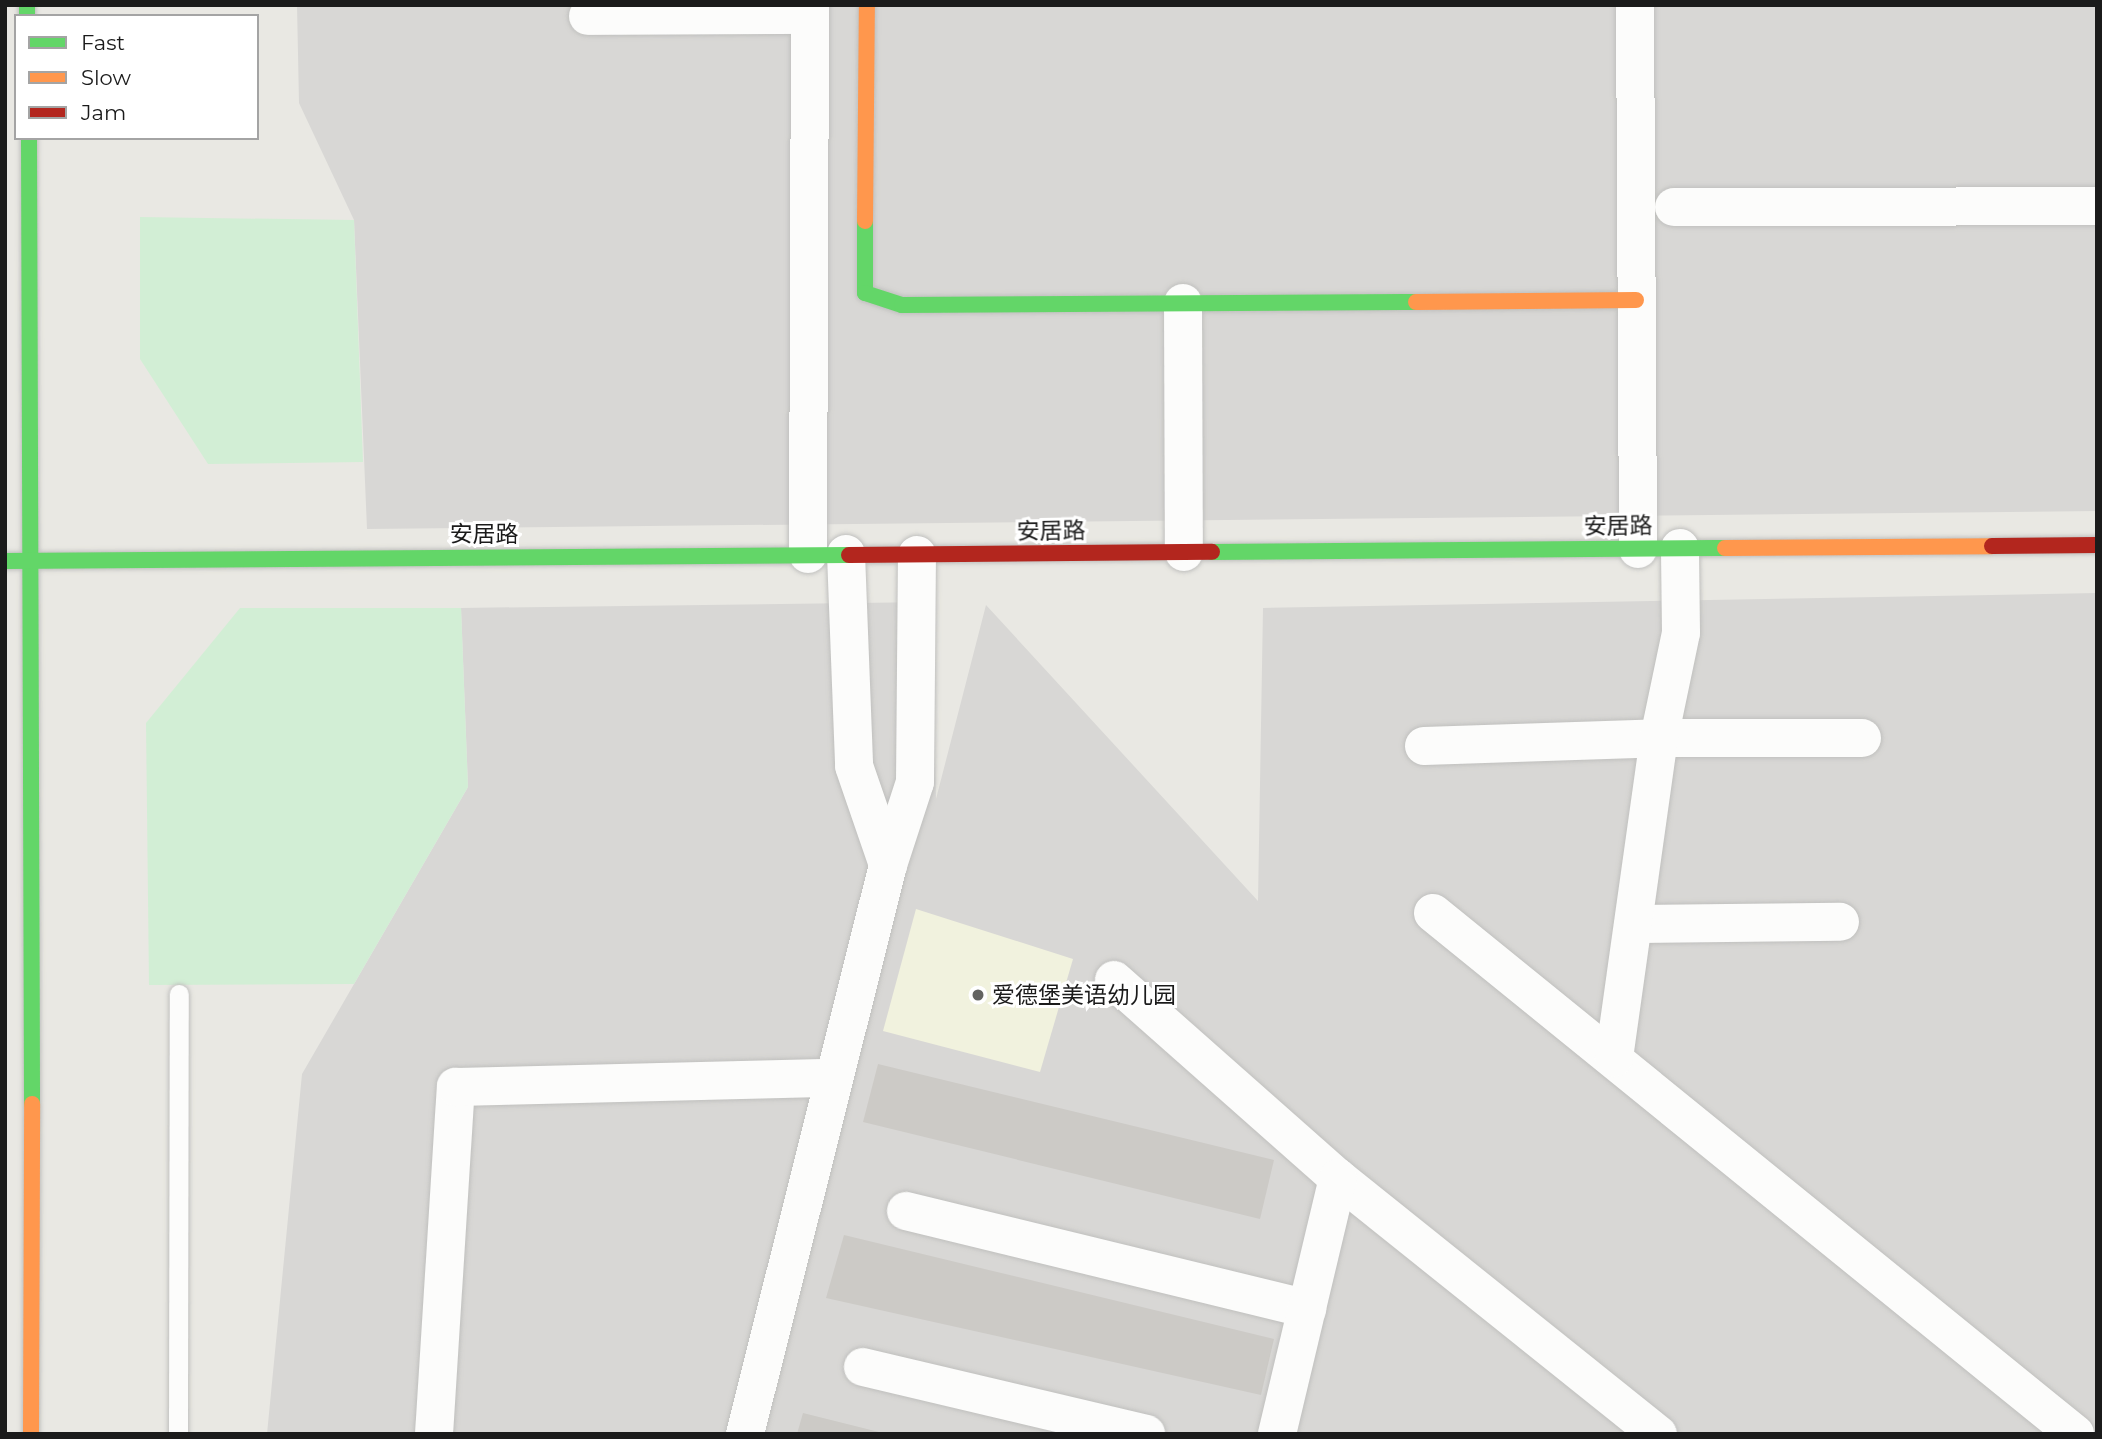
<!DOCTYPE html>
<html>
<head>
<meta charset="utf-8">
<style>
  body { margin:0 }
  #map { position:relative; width:2102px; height:1439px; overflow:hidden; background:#e9e8e3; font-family:Montserrat,"Noto Sans SC",sans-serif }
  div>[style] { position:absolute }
  .residential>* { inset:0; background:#d8d7d5 }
  .education>* { inset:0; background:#f1f2de }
  .park>* { inset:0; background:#d2eed5 }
  .building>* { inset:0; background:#cccac6 }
  .roads { filter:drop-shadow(0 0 2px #c0c0be) drop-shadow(0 0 2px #c0c0be) }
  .lane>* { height:19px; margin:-9.5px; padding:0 9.5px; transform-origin:9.5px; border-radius:9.5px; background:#fcfcfb }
  .street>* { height:38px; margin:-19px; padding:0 19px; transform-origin:19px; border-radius:19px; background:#fcfcfb }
  .fast>* { height:16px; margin:-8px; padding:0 8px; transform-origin:8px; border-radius:8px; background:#63d668 }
  .slow>* { height:16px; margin:-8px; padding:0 8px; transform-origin:8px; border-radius:8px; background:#ff974d }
  .jam>* { height:16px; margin:-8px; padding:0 8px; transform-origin:8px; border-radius:8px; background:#b3261e }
  .dots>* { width:19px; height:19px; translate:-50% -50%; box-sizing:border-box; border:4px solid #fff; border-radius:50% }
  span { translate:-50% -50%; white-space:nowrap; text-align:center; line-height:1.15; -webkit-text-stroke:6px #fff; paint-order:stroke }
  .street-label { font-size:23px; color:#1b1b1b }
  .poi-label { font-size:23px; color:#1b1b1b }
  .left { translate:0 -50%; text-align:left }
  .frame { position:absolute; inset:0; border:7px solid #1b1b1b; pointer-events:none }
  .legend { position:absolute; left:14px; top:14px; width:245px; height:126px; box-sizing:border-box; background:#fff; border:2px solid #a4a4a4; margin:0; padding:9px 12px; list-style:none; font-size:21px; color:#1b1b1b }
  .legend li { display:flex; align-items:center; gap:14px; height:35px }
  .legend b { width:35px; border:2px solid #a4a4a4 }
</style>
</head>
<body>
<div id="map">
  <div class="residential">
    <div style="clip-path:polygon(297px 5px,2097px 5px,2097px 511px,367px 529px,354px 220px,299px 103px)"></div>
    <div style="clip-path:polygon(2097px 593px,2097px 1434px,267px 1434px,302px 1074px,468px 787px,461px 608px,931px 602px,936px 799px,986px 605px,1258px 901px,1263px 608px)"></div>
  </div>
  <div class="education">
    <div style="clip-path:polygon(916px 909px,1073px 959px,1040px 1072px,883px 1031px)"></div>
  </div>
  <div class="park">
    <div style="clip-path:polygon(140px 217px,354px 220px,363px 462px,208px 464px,140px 359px)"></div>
    <div style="clip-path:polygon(240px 608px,461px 608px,468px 787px,354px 984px,149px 985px,146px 723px)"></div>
  </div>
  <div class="building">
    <div style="clip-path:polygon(878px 1064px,1274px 1160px,1260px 1219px,863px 1122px)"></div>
    <div style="clip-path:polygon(844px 1235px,1274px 1339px,1261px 1395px,826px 1298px)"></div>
    <div style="clip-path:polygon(803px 1413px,883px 1433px,883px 1434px,797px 1434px)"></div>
  </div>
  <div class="roads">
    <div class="lane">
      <div style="left:178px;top:1434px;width:440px;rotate:-89.9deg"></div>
    </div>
    <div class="street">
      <div style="left:1635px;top:5px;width:544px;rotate:89.68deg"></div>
      <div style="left:588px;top:16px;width:222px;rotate:-0.3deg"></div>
      <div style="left:1674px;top:207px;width:423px;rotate:-0.1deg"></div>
      <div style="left:1183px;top:303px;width:249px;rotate:89.8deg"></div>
      <div style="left:808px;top:554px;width:549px;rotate:-89.79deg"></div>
      <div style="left:846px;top:554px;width:212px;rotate:87.8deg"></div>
      <div style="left:854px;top:766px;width:105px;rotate:71deg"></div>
      <div style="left:1424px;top:746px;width:235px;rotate:-1.9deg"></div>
      <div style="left:1659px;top:738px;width:203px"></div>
      <div style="left:1433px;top:913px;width:827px;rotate:39.06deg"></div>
      <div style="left:1636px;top:924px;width:204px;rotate:-0.6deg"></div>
      <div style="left:1114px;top:980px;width:299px;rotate:41.5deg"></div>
      <div style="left:1338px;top:1178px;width:410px;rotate:38.7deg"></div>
      <div style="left:1614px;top:1058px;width:323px;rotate:-82deg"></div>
      <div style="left:1659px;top:738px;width:107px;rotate:-78.2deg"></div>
      <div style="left:1681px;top:633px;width:85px;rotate:-90.7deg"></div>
      <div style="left:906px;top:1211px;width:413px;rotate:13.7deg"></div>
      <div style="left:863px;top:1367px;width:291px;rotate:13.3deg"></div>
      <div style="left:434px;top:1434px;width:348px;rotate:-86.4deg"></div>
      <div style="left:456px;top:1087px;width:378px;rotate:-1.4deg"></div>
      <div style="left:745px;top:1434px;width:587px;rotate:-75.89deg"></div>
      <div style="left:888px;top:865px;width:87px;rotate:-72deg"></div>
      <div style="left:915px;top:782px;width:227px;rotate:-89.5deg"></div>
      <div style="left:1277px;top:1434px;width:263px;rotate:-76.6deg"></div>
    </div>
    <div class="fast">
      <div style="left:27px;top:5px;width:11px;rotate:90deg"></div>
      <div style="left:29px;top:138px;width:966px;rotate:89.82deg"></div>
      <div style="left:865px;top:221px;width:72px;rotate:90deg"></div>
      <div style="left:865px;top:293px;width:39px;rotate:18deg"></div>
      <div style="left:902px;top:305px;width:514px;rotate:-0.33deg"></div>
      <div style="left:1212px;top:552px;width:513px;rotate:-0.45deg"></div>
      <div style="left:5px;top:561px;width:844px;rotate:-0.41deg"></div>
    </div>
    <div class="slow">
      <div style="left:865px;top:221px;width:216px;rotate:-89.5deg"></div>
      <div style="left:1416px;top:302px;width:220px;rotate:-0.5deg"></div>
      <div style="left:1725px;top:548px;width:267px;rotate:-0.4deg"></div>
      <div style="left:31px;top:1434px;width:330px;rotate:-89.8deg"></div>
    </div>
    <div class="jam">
      <div style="left:1992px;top:546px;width:105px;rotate:-0.5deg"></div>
      <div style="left:849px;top:555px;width:363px;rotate:-0.5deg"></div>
    </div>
  </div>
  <div class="dots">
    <div style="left:978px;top:995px;background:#636361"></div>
  </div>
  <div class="street-label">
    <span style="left:1618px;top:526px;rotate:-1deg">安居路</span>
    <span style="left:1051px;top:531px;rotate:-1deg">安居路</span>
    <span style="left:484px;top:534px">安居路</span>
  </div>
  <div class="poi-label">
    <span class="left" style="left:992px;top:995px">爱德堡美语幼儿园</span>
  </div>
  <div class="frame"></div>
  <ul class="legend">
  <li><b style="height:9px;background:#63d668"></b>Fast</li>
  <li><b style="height:9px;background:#ff974d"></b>Slow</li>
  <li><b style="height:9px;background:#b3261e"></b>Jam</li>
  </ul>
</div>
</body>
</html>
